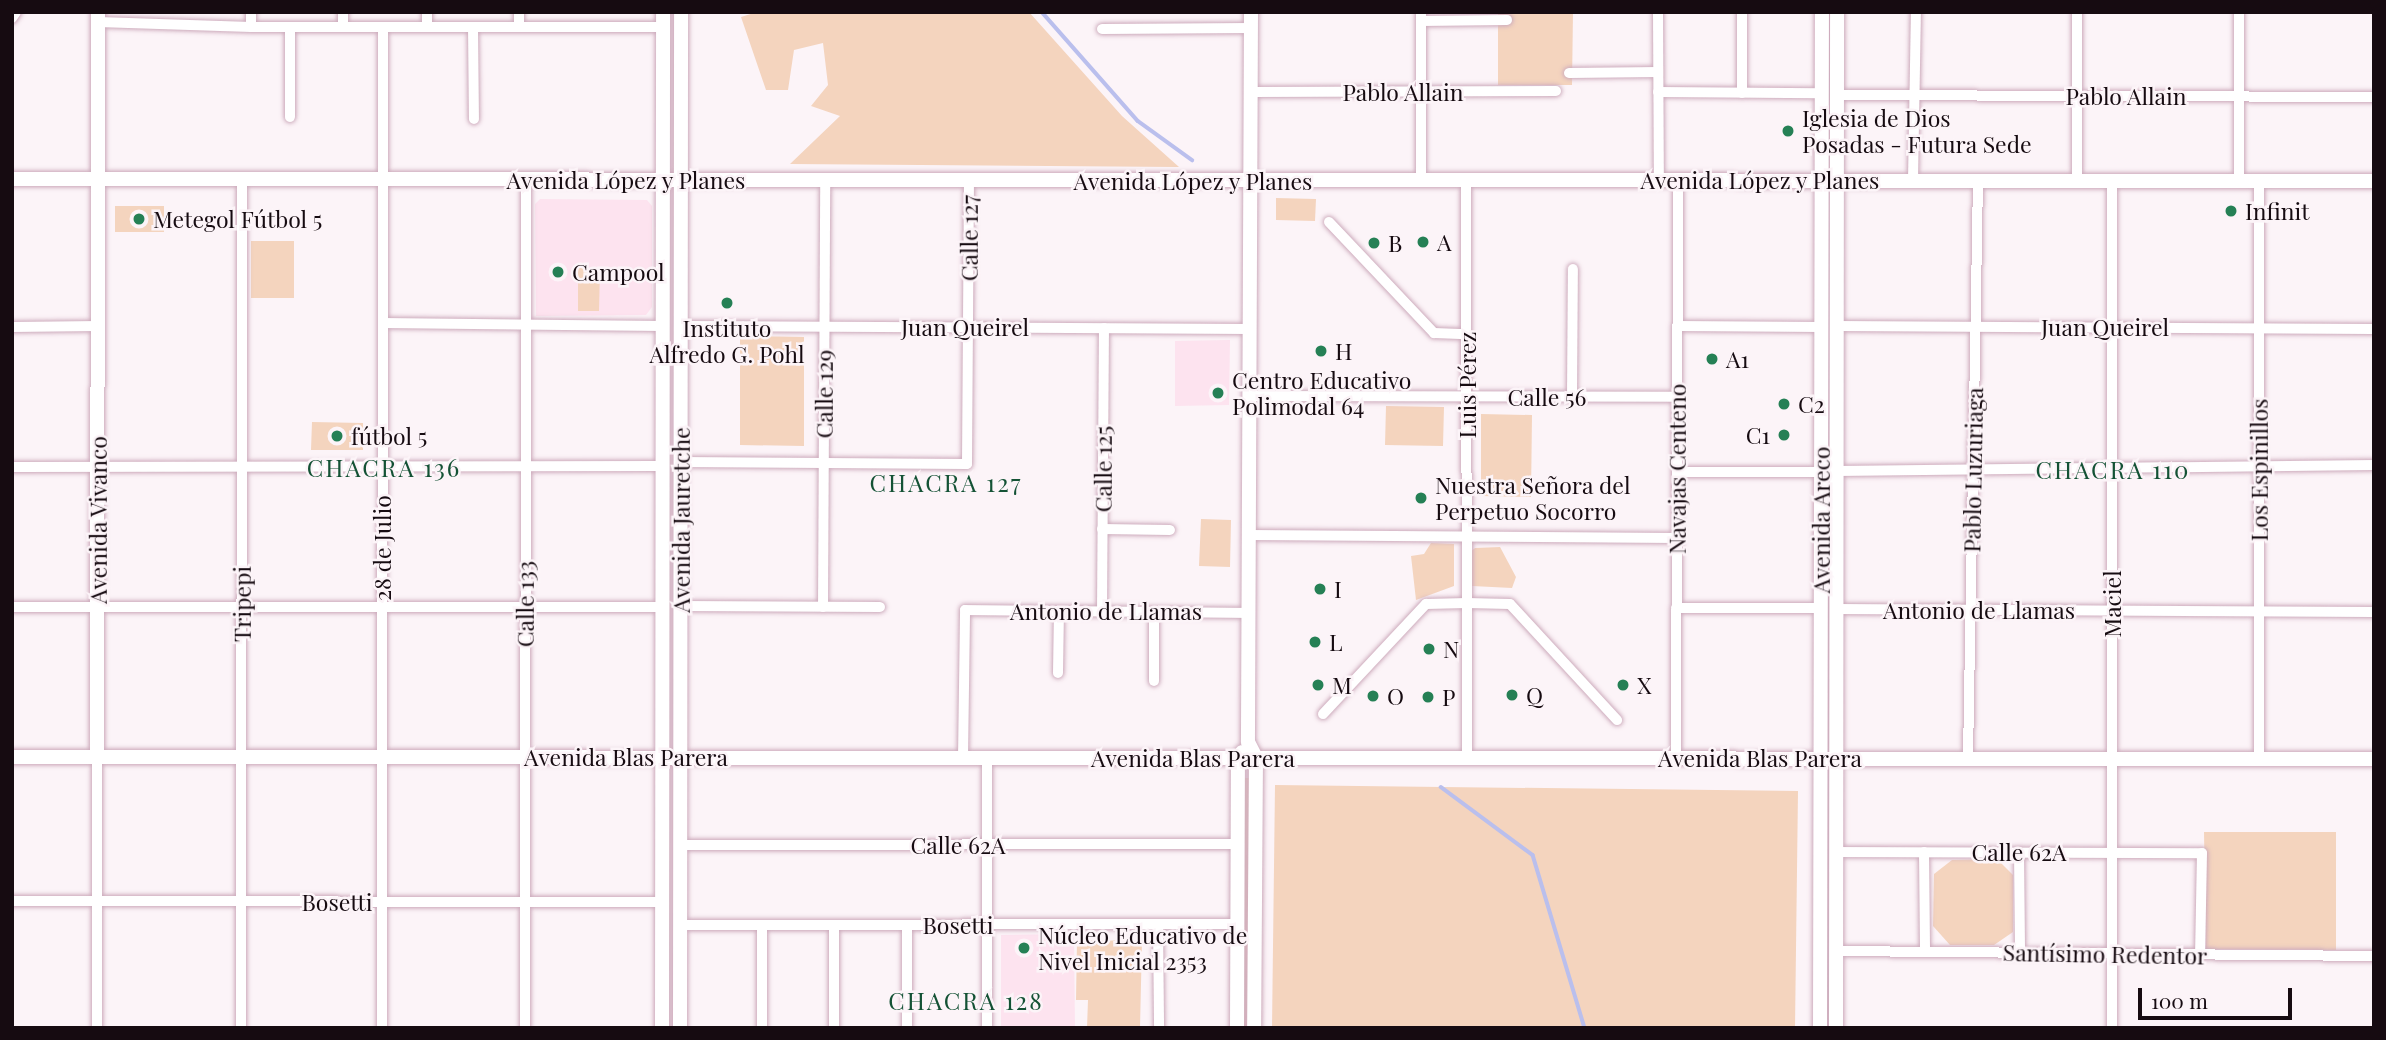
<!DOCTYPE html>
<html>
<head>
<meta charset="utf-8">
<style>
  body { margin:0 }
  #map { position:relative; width:2386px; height:1040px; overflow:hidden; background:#fcf4f8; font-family:"Playfair Display",serif }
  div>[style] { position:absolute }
  .built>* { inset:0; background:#fde3ef }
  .green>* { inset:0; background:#f4d4be }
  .stream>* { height:3.5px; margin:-1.75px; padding:0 1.75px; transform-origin:1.75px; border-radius:1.75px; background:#babfed }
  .roads { filter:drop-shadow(0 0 2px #cdabbc) drop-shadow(0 0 2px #cdabbc) }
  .minor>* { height:10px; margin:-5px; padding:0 5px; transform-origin:5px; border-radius:5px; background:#fff }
  .major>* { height:14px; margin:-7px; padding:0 7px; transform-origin:7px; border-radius:7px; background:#fff }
  .dots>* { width:19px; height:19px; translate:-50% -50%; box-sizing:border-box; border:4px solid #fcf4f8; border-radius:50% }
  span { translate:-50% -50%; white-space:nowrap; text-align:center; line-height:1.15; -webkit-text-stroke:5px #fcf4f8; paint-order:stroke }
  .street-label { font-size:23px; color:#160b11 }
  .poi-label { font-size:23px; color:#160b11 }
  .left { translate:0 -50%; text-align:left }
  .right { translate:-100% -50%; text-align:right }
  .neighbourhood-label { font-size:24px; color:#145235; letter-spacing:2px }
  .frame { position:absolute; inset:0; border:14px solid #160b11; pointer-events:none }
  .scale { position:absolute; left:2138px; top:988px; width:154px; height:32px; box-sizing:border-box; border:4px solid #160b11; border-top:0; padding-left:9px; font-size:21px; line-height:24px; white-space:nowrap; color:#160b11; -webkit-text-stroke:5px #fcf4f8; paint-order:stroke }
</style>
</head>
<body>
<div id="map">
  <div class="built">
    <div style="clip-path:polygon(540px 199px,647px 200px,652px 206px,652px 307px,646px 315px,536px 316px,535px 204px)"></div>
    <div style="clip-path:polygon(1230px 340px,1229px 405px,1175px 406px,1175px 341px)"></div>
    <div style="clip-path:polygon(1074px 934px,1075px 1028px,1001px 1028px,1001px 935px)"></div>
  </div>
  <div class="green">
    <div style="clip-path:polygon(757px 12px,1029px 12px,1122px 116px,1179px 167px,790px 164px,840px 116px,811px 106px,828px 85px,823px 43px,794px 50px,788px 90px,766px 90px,741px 17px)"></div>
    <div style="clip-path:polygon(1498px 12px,1573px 12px,1572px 85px,1498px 85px)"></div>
    <div style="clip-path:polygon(1276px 198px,1316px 199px,1315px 221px,1276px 220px)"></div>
    <div style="clip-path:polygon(115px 206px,164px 206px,164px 232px,115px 232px)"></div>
    <div style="clip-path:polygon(251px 241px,294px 241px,294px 298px,251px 298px)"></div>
    <div style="clip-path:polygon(578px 268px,600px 268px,599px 311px,578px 311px)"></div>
    <div style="clip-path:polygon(740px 336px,804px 337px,804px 446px,740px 445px)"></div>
    <div style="clip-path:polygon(1386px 406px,1444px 407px,1443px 446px,1385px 445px)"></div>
    <div style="clip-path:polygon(1481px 414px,1532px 415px,1531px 497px,1481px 496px)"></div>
    <div style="clip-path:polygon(312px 422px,363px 423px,363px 450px,311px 450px)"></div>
    <div style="clip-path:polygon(1201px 519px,1231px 520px,1230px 567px,1199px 566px)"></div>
    <div style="clip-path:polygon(1431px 543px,1454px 544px,1454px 586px,1416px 600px,1411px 556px,1424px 554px)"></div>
    <div style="clip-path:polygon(1500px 547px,1516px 577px,1512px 588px,1472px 586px,1470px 552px,1475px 548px)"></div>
    <div style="clip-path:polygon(1244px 778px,1249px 778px,1249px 1028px,1244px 1028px)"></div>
    <div style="clip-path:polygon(1275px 785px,1798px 791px,1795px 1028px,1272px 1028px)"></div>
    <div style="clip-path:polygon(2204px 832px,2336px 832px,2336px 950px,2206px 949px)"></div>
    <div style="clip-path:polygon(1997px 859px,2013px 875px,2013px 932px,1994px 945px,1950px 945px,1933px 926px,1934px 874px,1952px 860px)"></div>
    <div style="clip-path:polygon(1077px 940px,1142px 941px,1140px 1028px,1087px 1028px,1088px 1000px,1076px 1000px)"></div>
  </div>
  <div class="stream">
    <div style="left:1042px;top:12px;width:145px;rotate:48.6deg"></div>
    <div style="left:1138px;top:121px;width:67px;rotate:35.8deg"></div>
    <div style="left:1441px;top:787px;width:114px;rotate:36.5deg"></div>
    <div style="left:1533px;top:855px;width:181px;rotate:73.3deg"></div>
  </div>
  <div class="roads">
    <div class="minor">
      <div style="left:1421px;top:12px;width:169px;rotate:90deg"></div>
      <div style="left:1658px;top:12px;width:168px;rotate:89.7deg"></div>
      <div style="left:1742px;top:12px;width:81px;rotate:90deg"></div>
      <div style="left:2239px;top:12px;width:169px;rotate:90deg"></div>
      <div style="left:12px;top:18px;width:7px;rotate:-56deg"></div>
      <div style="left:1421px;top:21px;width:86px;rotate:-0.7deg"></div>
      <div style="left:98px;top:22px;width:153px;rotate:1.9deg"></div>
      <div style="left:251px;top:27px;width:412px"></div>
      <div style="left:251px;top:27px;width:15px;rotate:-90deg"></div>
      <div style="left:343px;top:27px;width:15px;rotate:-90deg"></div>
      <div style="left:427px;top:27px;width:15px;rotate:-90deg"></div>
      <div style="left:473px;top:27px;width:92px;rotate:89.4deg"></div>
      <div style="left:519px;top:27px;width:15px;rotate:-90deg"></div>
      <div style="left:1102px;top:29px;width:149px;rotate:-0.4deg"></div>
      <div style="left:1569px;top:73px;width:89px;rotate:-0.6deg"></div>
      <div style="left:1251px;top:92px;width:305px;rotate:-0.2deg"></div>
      <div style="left:1658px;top:92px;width:163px;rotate:0.4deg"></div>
      <div style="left:1837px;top:95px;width:537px;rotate:0.21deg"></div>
      <div style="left:290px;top:117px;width:90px;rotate:-90deg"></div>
      <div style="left:1913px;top:180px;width:168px;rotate:-89deg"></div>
      <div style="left:1466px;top:181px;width:577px;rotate:89.9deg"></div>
      <div style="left:2077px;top:181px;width:169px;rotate:-90deg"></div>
      <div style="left:1329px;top:222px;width:153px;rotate:46.6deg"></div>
      <div style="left:1434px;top:333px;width:33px;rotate:2deg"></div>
      <div style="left:383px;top:323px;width:279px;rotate:0.6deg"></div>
      <div style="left:681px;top:326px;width:569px;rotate:0.3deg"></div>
      <div style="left:1677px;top:326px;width:144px;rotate:0.4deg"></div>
      <div style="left:1837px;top:326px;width:537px;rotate:0.32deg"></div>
      <div style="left:12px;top:327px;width:86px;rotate:-0.7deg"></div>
      <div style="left:1249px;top:396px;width:428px;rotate:0.1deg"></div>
      <div style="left:1572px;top:397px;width:128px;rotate:-89.6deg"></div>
      <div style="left:681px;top:462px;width:286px;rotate:0.4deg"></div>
      <div style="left:967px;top:464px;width:283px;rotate:-89.6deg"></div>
      <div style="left:12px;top:467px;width:650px;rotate:-0.09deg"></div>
      <div style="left:1837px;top:471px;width:537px;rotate:-0.64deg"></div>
      <div style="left:1677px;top:472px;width:144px"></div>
      <div style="left:1102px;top:529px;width:68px;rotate:0.8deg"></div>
      <div style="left:1249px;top:535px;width:428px;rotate:0.4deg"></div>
      <div style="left:681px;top:606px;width:199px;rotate:0.3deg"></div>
      <div style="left:12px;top:607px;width:650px"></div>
      <div style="left:823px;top:607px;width:426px;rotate:-89.7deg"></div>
      <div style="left:1676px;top:608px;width:144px"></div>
      <div style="left:1836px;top:609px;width:538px;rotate:0.32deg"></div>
      <div style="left:1102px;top:611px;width:283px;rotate:-89.6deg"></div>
      <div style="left:1058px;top:673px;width:62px;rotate:-89.1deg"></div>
      <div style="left:1154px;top:681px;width:69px;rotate:-90deg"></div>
      <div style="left:1323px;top:714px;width:151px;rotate:-46.9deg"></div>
      <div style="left:1426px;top:604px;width:41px;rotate:-1.4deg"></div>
      <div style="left:1467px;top:603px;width:43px;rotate:1.3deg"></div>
      <div style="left:1510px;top:604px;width:158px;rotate:47.3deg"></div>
      <div style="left:963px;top:758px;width:148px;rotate:-89.2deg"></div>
      <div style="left:965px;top:610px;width:283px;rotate:0.6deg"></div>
      <div style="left:987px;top:758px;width:270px;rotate:90deg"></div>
      <div style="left:1676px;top:758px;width:578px;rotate:-89.8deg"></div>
      <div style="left:1968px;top:758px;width:577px;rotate:-89.01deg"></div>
      <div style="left:2259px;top:759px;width:578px;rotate:-90deg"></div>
      <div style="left:680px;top:845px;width:556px;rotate:-0.1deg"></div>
      <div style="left:1836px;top:852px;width:366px;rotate:0.2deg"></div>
      <div style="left:2202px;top:853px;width:102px;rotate:91.1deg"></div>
      <div style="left:1924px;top:852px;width:100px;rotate:89.4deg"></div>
      <div style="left:2019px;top:852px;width:101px;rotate:89.4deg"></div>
      <div style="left:12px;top:901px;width:650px;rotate:0.09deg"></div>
      <div style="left:680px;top:925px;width:557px;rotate:-0.1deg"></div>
      <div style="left:762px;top:925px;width:103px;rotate:90deg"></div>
      <div style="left:834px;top:925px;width:103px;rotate:90deg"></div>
      <div style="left:907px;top:925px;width:103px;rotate:90deg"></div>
      <div style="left:1158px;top:925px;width:103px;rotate:89.4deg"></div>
      <div style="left:1836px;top:951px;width:538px;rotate:0.53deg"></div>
      <div style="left:97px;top:1028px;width:271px;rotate:-90deg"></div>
      <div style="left:241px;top:1028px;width:848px;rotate:-89.93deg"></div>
      <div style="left:382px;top:1028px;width:1001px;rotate:-89.94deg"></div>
      <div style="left:525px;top:1028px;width:848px;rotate:-89.93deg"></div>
      <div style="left:2112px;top:1028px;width:847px;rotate:-90deg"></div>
    </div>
    <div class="major">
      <div style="left:1251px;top:12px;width:730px;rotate:90.24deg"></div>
      <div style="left:1248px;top:742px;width:18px;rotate:63deg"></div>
      <div style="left:1256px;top:758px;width:270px;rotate:90.4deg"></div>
      <div style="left:12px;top:179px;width:2362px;rotate:0.05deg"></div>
      <div style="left:12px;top:757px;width:2362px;rotate:0.05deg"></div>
      <div style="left:97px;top:757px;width:745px;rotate:-89.92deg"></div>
      <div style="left:662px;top:1028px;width:1016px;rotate:-89.94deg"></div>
      <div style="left:680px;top:1028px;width:1016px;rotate:-89.94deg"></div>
      <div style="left:1237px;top:1028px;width:270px;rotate:-89.8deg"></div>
      <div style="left:1238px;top:758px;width:7px;rotate:-56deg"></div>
      <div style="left:1820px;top:1028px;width:1016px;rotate:-89.89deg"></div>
      <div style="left:1836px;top:1028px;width:1016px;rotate:-89.94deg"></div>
    </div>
  </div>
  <div class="dots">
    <div style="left:1788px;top:131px;background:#258055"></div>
    <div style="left:2231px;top:211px;background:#258055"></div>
    <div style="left:139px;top:219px;background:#258055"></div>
    <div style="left:1423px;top:242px;background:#258055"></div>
    <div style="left:1374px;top:243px;background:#258055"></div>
    <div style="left:558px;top:272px;background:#258055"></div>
    <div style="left:727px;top:303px;background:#258055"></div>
    <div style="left:1321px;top:351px;background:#258055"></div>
    <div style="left:1712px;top:359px;background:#258055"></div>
    <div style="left:1218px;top:393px;background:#258055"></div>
    <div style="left:1784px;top:404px;background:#258055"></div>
    <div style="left:1784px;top:435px;background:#258055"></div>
    <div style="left:337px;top:436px;background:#258055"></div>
    <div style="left:1421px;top:498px;background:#258055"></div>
    <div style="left:1320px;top:589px;background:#258055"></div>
    <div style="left:1315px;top:642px;background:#258055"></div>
    <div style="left:1429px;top:649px;background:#258055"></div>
    <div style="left:1318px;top:685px;background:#258055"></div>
    <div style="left:1623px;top:685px;background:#258055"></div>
    <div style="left:1512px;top:695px;background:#258055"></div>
    <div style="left:1373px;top:696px;background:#258055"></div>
    <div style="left:1428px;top:697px;background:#258055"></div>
    <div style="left:1024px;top:948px;background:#258055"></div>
  </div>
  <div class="street-label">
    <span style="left:1403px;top:92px">Pablo Allain</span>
    <span style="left:2126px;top:96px">Pablo Allain</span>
    <span style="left:626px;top:180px">Avenida López y Planes</span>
    <span style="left:1760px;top:180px">Avenida López y Planes</span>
    <span style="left:1193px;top:181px">Avenida López y Planes</span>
    <span style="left:969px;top:238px;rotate:-90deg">Calle 127</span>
    <span style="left:965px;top:327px">Juan Queirel</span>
    <span style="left:2105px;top:327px">Juan Queirel</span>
    <span style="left:1467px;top:385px;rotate:-90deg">Luis Pérez</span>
    <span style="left:824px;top:394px;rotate:-90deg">Calle 129</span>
    <span style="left:1547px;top:397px">Calle 56</span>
    <span style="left:1103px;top:469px;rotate:-90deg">Calle 125</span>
    <span style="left:1677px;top:469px;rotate:-90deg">Navajas Centeno</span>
    <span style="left:1973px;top:470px;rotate:-89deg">Pablo Luzuriaga</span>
    <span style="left:2259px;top:470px;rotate:-90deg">Los Espinillos</span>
    <span style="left:98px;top:520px;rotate:-90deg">Avenida Vivanco</span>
    <span style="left:681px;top:520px;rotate:-90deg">Avenida Jauretche</span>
    <span style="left:1821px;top:520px;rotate:-90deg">Avenida Areco</span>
    <span style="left:382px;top:548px;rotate:-90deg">28 de Julio</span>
    <span style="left:242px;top:604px;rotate:-90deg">Tripepi</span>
    <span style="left:525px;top:604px;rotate:-90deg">Calle 133</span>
    <span style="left:2112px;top:604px;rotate:-90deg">Maciel</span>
    <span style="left:1979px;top:610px">Antonio de Llamas</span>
    <span style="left:1106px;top:611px">Antonio de Llamas</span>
    <span style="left:626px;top:757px">Avenida Blas Parera</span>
    <span style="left:1193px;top:758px">Avenida Blas Parera</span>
    <span style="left:1760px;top:758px">Avenida Blas Parera</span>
    <span style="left:958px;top:845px">Calle 62A</span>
    <span style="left:2019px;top:852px">Calle 62A</span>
    <span style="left:337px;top:902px">Bosetti</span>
    <span style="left:958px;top:925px">Bosetti</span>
    <span style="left:2105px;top:954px;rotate:1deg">Santísimo Redentor</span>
  </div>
  <div class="poi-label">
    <span class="left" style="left:1802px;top:131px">Iglesia de Dios<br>Posadas - Futura Sede</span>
    <span class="left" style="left:2245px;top:211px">Infinit</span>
    <span class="left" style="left:153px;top:219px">Metegol Fútbol 5</span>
    <span class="left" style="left:1437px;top:242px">A</span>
    <span class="left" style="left:1388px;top:243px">B</span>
    <span class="left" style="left:572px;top:272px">Campool</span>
    <span style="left:727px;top:341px">Instituto<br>Alfredo G. Pohl</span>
    <span class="left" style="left:1335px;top:351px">H</span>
    <span class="left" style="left:1726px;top:359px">A1</span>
    <span class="left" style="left:1232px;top:393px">Centro Educativo<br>Polimodal 64</span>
    <span class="left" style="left:1798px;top:404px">C2</span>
    <span class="right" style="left:1770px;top:435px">C1</span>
    <span class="left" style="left:351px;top:436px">fútbol 5</span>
    <span class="left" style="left:1435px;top:498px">Nuestra Señora del<br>Perpetuo Socorro</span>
    <span class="left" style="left:1334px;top:589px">I</span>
    <span class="left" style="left:1329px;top:642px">L</span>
    <span class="left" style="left:1443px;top:649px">N</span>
    <span class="left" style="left:1332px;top:685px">M</span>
    <span class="left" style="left:1637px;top:685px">X</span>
    <span class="left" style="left:1526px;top:695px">Q</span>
    <span class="left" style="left:1387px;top:696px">O</span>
    <span class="left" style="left:1442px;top:697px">P</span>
    <span class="left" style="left:1038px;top:948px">Núcleo Educativo de<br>Nivel Inicial 2353</span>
  </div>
  <div class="neighbourhood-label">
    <span style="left:384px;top:468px">CHACRA 136</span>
    <span style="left:2113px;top:470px">CHACRA 110</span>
    <span style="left:946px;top:483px">CHACRA 127</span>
    <span style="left:966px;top:1001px">CHACRA 128</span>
  </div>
  <div class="frame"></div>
  <div class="scale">100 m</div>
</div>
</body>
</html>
